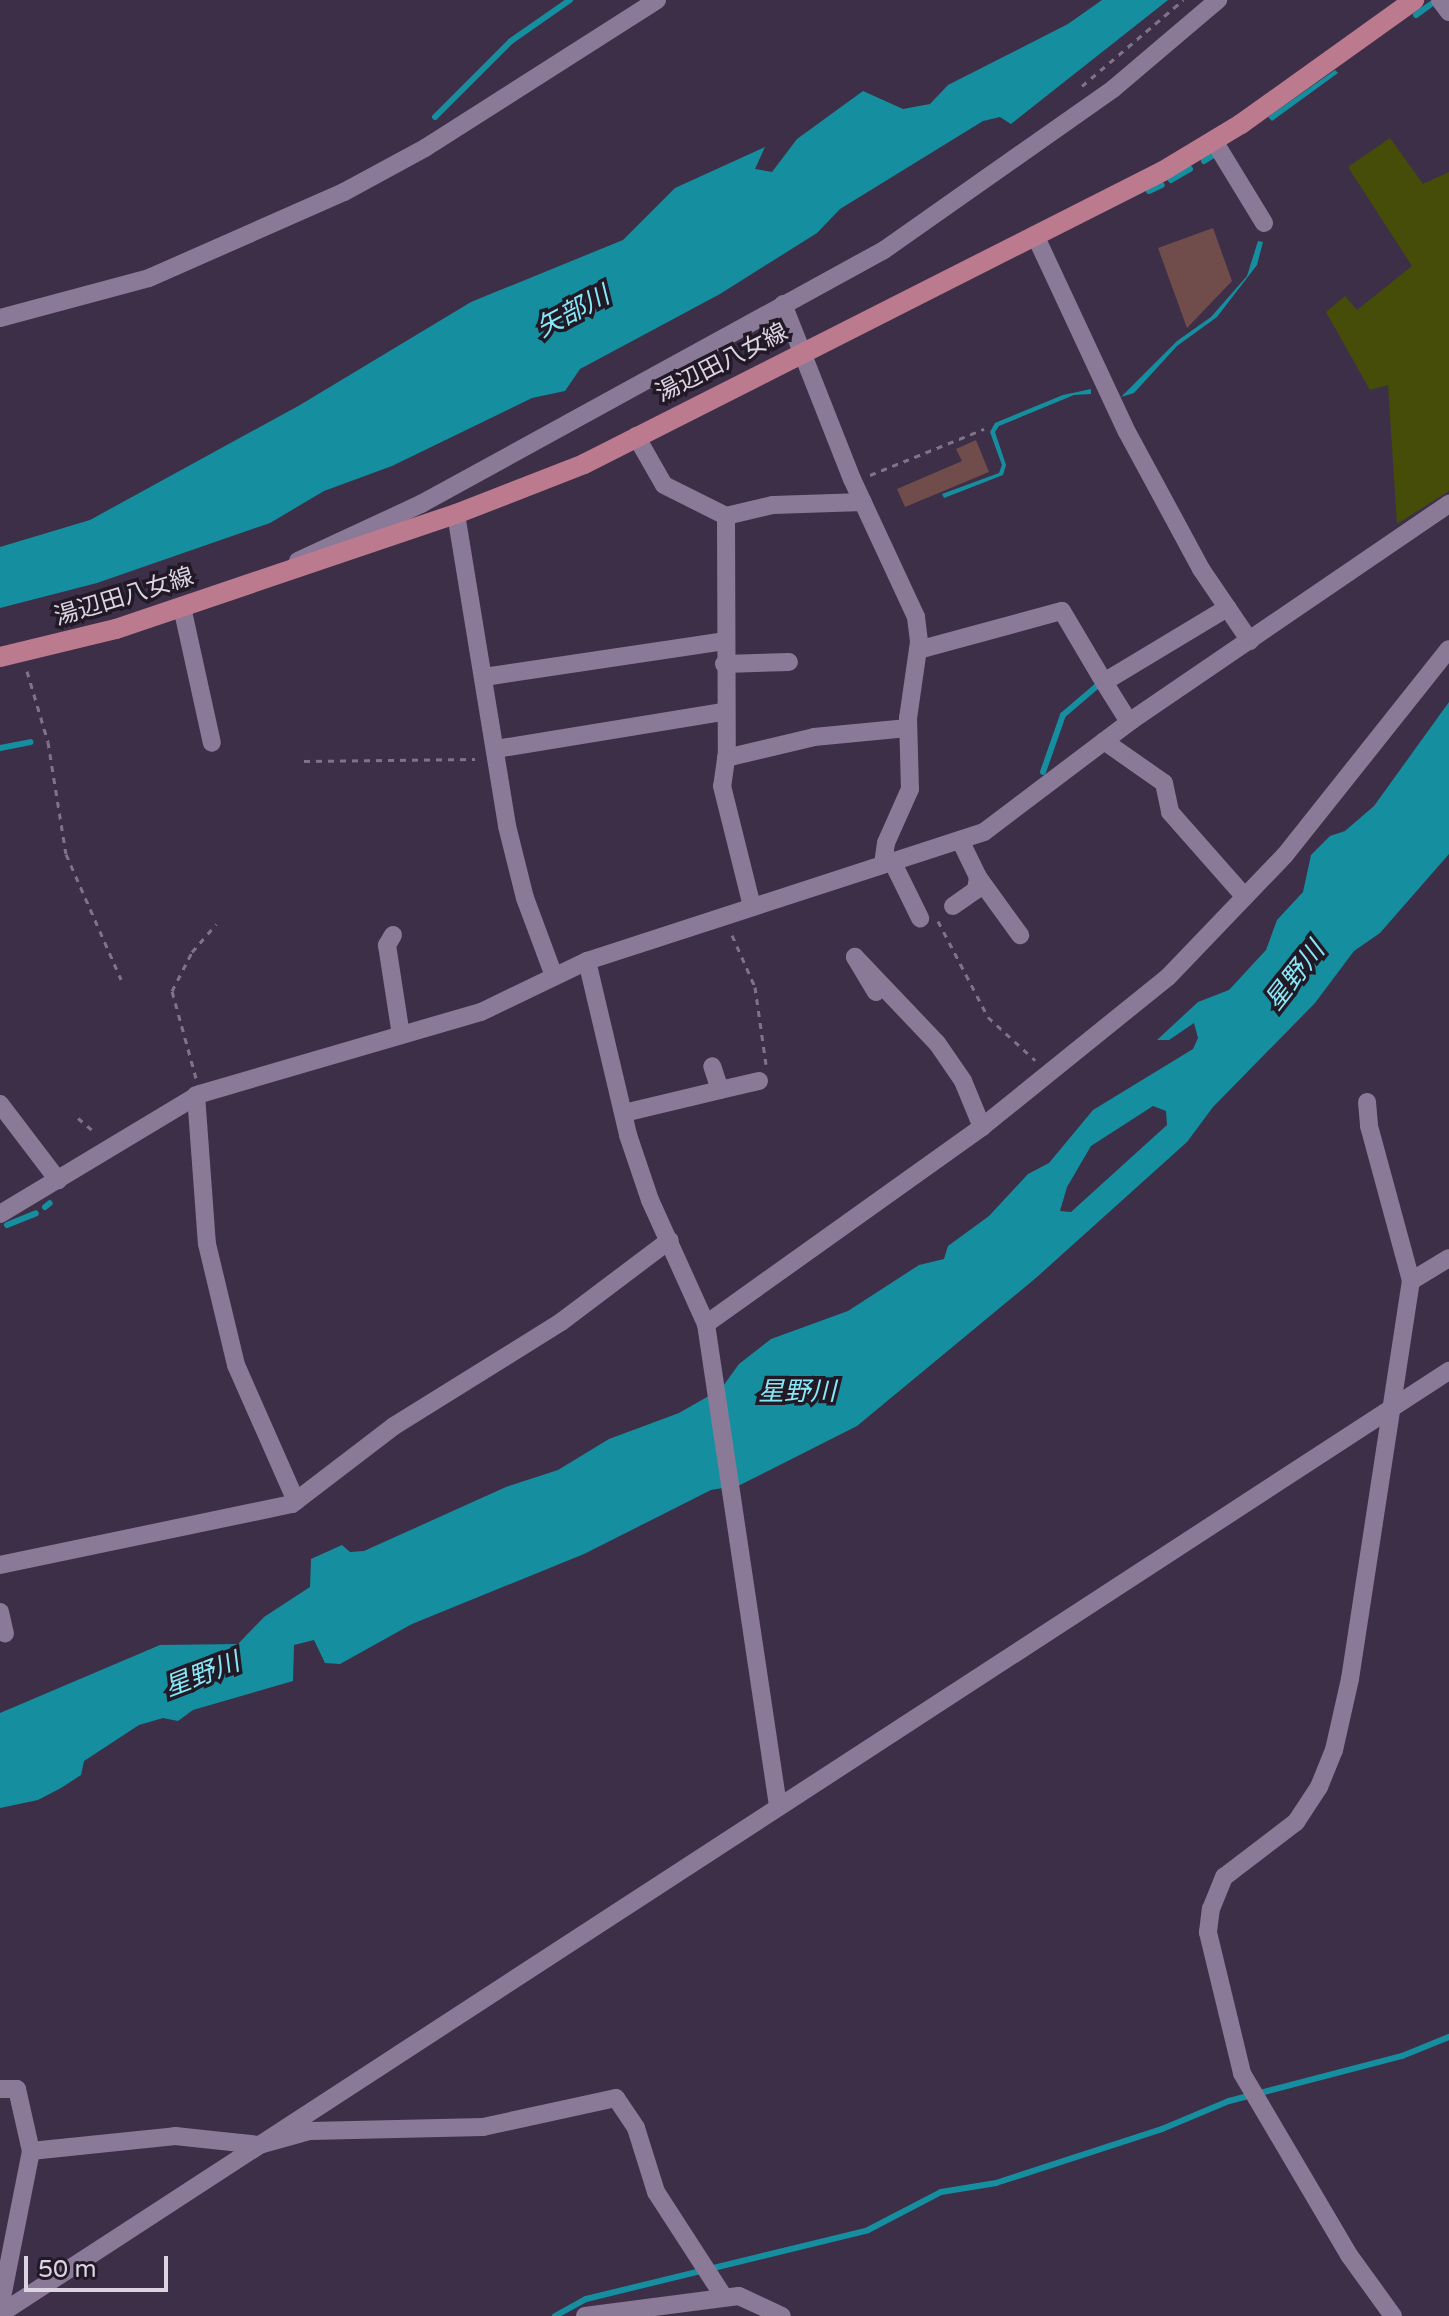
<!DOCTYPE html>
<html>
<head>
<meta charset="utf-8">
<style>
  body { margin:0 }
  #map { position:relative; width:1449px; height:2316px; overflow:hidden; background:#3d2f48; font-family:"Varela Round","Noto Sans JP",sans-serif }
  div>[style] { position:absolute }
  .green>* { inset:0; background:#454d08 }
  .water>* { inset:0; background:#158f9f }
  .stream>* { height:6px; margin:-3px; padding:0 3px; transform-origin:3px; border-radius:3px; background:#158f9f }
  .building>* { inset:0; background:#704d4a }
  .path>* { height:3px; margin-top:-1.5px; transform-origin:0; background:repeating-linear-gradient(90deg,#7f7388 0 6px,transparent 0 12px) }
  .minor>* { height:18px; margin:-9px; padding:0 9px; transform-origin:9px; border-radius:9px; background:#8a7a97 }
  .major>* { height:20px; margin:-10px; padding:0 10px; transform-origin:10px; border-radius:10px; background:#bc7a8e }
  span { translate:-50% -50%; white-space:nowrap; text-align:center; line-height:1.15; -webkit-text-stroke:7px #211a26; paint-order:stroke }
  .street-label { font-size:24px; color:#dcd3e3 }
  .water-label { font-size:26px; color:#89e8f7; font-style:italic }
  .scale { position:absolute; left:24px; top:2256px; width:144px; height:36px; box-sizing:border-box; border:4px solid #dcd3e3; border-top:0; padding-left:10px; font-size:24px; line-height:28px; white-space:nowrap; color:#dcd3e3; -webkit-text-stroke:6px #211a26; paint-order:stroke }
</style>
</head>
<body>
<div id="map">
  <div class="green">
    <div style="clip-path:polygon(1390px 138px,1423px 184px,1449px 172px,1449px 491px,1397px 524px,1388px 385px,1370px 390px,1326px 312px,1345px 296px,1357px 310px,1412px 266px,1348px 167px)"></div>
  </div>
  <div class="water">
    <div style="clip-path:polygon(1102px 0,1168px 0,1011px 124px,1000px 117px,983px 121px,840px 209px,817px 233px,720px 294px,580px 369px,565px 391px,532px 398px,392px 466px,324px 491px,270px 523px,97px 583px,0 608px,0 547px,90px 520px,300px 405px,471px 302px,623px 240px,675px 188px,765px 147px,755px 169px,772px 172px,797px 139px,863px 91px,903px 109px,930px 104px,948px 85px,1068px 24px)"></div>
    <div style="clip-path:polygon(1335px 70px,1338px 73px,1272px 121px,1268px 117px)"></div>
    <div style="clip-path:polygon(1258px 241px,1263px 242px,1257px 265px,1217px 317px,1177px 346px,1134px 393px,1121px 397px,1177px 341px,1211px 317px,1247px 276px)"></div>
    <div style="clip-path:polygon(1091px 389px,1091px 394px,1074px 395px,999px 426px,995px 432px,1006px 465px,1003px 475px,944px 498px,942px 494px,999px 473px,1002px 465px,990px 432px,995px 423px,1063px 395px)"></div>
    <div style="clip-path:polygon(evenodd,1449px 702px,1449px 854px,1380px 933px,1354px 951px,1315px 1003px,1213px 1107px,1187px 1142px,1037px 1277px,857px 1426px,740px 1485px,711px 1490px,584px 1554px,412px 1624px,340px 1664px,325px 1663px,314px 1640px,294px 1645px,293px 1681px,193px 1710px,178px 1721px,163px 1718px,139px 1725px,84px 1761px,81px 1775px,61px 1788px,38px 1800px,0 1808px,0 1713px,160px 1645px,238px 1644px,264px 1617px,310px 1587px,311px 1559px,342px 1545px,350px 1552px,364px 1551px,506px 1487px,558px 1470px,609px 1439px,679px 1413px,721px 1389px,739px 1364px,771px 1339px,848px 1311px,919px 1265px,944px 1259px,948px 1246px,989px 1216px,1028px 1174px,1049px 1163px,1093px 1110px,1193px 1049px,1198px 1038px,1194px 1023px,1169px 1040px,1157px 1040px,1198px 1002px,1229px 990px,1266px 950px,1277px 920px,1303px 892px,1311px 855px,1330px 836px,1345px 831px,1374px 806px,1449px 702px,1153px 1106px,1166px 1111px,1167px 1125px,1071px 1212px,1060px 1211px,1067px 1187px,1091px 1146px,1153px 1106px)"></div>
  </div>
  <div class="stream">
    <div style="left:1416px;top:15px;width:19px;rotate:-36deg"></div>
    <div style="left:435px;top:117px;width:107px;rotate:-45deg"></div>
    <div style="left:511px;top:41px;width:72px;rotate:-34.8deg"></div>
    <div style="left:1204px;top:161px;width:9px;rotate:-32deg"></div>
    <div style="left:1171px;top:180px;width:22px;rotate:-30deg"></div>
    <div style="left:1149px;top:191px;width:14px;rotate:-25deg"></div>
    <div style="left:0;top:748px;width:31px;rotate:-11deg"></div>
    <div style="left:1043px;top:772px;width:60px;rotate:-70.7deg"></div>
    <div style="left:1063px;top:715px;width:45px;rotate:-40.5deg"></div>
    <div style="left:45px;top:1207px;width:6px;rotate:-39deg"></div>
    <div style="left:7px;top:1225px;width:31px;rotate:-22deg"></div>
    <div style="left:555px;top:2316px;width:35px;rotate:-29deg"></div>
    <div style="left:586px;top:2299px;width:290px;rotate:-13.7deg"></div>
    <div style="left:868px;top:2230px;width:82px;rotate:-27.5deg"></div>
    <div style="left:941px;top:2192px;width:56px;rotate:-9.3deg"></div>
    <div style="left:996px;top:2183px;width:175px;rotate:-18deg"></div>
    <div style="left:1162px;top:2129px;width:73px;rotate:-22.7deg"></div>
    <div style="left:1229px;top:2101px;width:179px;rotate:-14.6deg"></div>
    <div style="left:1402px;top:2056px;width:51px;rotate:-22deg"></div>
  </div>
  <div class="building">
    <div style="clip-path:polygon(1213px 228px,1232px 281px,1187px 328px,1158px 248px)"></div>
    <div style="clip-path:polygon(976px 440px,989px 472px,905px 507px,897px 489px,962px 461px,956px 449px)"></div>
  </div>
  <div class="path">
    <div style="left:1082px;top:86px;width:133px;rotate:-40.4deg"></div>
    <div style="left:870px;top:475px;width:123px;rotate:-22deg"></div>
    <div style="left:27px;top:671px;width:74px;rotate:73.5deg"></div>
    <div style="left:48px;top:742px;width:113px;rotate:80.9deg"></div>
    <div style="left:66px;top:854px;width:137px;rotate:66.3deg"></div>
    <div style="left:304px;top:761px;width:171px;rotate:-0.7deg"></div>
    <div style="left:938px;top:921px;width:108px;rotate:62.5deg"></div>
    <div style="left:988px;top:1017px;width:64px;rotate:42.5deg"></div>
    <div style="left:732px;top:935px;width:57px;rotate:66.1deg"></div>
    <div style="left:755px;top:987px;width:78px;rotate:81.9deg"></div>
    <div style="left:196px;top:1078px;width:90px;rotate:-105.4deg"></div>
    <div style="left:172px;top:991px;width:44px;rotate:-62.9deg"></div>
    <div style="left:192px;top:952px;width:37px;rotate:-49deg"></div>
    <div style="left:78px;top:1118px;width:23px;rotate:40deg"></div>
  </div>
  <div class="minor">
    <div style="left:1440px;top:0;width:15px;rotate:53deg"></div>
    <div style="left:1214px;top:141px;width:96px;rotate:58.6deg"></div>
    <div style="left:1035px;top:235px;width:217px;rotate:65deg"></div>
    <div style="left:1127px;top:432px;width:156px;rotate:61.6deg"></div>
    <div style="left:1201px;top:569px;width:87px;rotate:55.8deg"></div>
    <div style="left:783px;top:304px;width:188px;rotate:68.5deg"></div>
    <div style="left:852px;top:479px;width:152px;rotate:65.1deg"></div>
    <div style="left:916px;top:617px;width:25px;rotate:83deg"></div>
    <div style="left:919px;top:642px;width:77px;rotate:98.2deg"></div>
    <div style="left:908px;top:718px;width:71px;rotate:88.4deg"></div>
    <div style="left:910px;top:789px;width:59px;rotate:114deg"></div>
    <div style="left:886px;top:843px;width:21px;rotate:98deg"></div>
    <div style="left:0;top:318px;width:154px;rotate:-15deg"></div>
    <div style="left:149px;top:278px;width:213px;rotate:-23.8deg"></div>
    <div style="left:344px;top:192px;width:92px;rotate:-28.5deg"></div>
    <div style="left:425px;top:148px;width:275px;rotate:-32.5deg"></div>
    <div style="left:636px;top:436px;width:56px;rotate:60.3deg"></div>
    <div style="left:664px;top:485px;width:69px;rotate:26.6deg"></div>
    <div style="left:726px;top:516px;width:236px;rotate:89.8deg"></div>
    <div style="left:727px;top:752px;width:34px;rotate:98deg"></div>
    <div style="left:722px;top:786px;width:124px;rotate:76deg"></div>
    <div style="left:456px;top:514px;width:316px;rotate:80.7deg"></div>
    <div style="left:507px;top:826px;width:74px;rotate:76deg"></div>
    <div style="left:525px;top:898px;width:83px;rotate:69.6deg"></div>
    <div style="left:726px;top:516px;width:48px;rotate:-13.2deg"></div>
    <div style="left:773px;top:505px;width:90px;rotate:-1.9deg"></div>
    <div style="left:298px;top:561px;width:136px;rotate:-24.9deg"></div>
    <div style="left:421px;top:504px;width:528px;rotate:-28.75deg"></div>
    <div style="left:884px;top:250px;width:280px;rotate:-35.1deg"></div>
    <div style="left:1113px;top:89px;width:138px;rotate:-40.3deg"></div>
    <div style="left:182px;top:607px;width:139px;rotate:77.6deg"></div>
    <div style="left:918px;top:650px;width:149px;rotate:-15.2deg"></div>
    <div style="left:1062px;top:611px;width:82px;rotate:59.4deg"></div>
    <div style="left:724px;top:664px;width:65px;rotate:-1.8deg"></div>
    <div style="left:484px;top:677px;width:243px;rotate:-8.5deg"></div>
    <div style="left:1129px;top:722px;width:47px;rotate:-122deg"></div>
    <div style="left:1104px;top:682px;width:144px;rotate:-31deg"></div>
    <div style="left:1104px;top:741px;width:73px;rotate:35deg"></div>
    <div style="left:1164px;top:783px;width:30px;rotate:78deg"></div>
    <div style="left:1170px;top:812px;width:113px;rotate:48.6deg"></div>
    <div style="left:496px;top:749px;width:230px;rotate:-9.3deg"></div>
    <div style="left:726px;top:758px;width:90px;rotate:-13.4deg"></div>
    <div style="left:814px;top:737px;width:94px;rotate:-5.5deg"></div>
    <div style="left:892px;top:861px;width:64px;rotate:63.8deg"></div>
    <div style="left:978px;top:877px;width:72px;rotate:54.1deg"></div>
    <div style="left:953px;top:906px;width:28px;rotate:-35deg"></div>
    <div style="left:976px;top:890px;width:13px;rotate:-81deg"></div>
    <div style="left:978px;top:877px;width:41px;rotate:-115.9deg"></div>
    <div style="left:393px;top:935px;width:12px;rotate:121deg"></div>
    <div style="left:387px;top:945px;width:91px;rotate:81.2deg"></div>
    <div style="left:587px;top:961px;width:179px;rotate:76.7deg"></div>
    <div style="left:628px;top:1135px;width:69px;rotate:71.3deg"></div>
    <div style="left:650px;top:1200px;width:136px;rotate:65.7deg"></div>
    <div style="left:706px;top:1324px;width:488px;rotate:81.5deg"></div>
    <div style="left:876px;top:992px;width:41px;rotate:-121deg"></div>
    <div style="left:855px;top:957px;width:119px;rotate:46.4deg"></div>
    <div style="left:937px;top:1043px;width:46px;rotate:55.6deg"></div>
    <div style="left:963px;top:1081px;width:50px;rotate:67.6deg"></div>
    <div style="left:720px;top:1090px;width:40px;rotate:-13deg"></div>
    <div style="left:196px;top:1095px;width:149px;rotate:85.8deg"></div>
    <div style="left:207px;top:1244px;width:124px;rotate:76.5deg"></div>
    <div style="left:236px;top:1365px;width:149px;rotate:66.2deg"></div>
    <div style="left:1367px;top:1102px;width:24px;rotate:85deg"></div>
    <div style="left:1369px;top:1126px;width:161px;rotate:74.8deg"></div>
    <div style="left:0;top:1104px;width:96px;rotate:52.7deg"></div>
    <div style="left:624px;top:1113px;width:99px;rotate:-13.5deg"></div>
    <div style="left:720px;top:1090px;width:25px;rotate:-108deg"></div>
    <div style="left:0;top:1214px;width:233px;rotate:-31deg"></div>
    <div style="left:200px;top:1094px;width:293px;rotate:-16.3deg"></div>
    <div style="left:481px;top:1012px;width:118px;rotate:-25.7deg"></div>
    <div style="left:587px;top:961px;width:417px;rotate:-18deg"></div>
    <div style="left:984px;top:832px;width:186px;rotate:-37.1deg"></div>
    <div style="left:1132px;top:720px;width:384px;rotate:-34.3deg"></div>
    <div style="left:706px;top:1324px;width:339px;rotate:-35.5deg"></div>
    <div style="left:982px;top:1127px;width:239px;rotate:-38.9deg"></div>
    <div style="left:1168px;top:977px;width:169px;rotate:-46.2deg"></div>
    <div style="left:1285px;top:855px;width:263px;rotate:-51.5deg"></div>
    <div style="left:0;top:1565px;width:298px;rotate:-11.8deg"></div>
    <div style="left:292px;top:1504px;width:128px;rotate:-37.4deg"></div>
    <div style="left:394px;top:1426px;width:197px;rotate:-31.9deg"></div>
    <div style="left:561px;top:1322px;width:136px;rotate:-37deg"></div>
    <div style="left:0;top:1612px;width:22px;rotate:77deg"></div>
    <div style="left:0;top:2089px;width:17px"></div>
    <div style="left:17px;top:2089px;width:64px;rotate:77.3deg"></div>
    <div style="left:31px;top:2151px;width:159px;rotate:101.2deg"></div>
    <div style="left:31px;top:2151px;width:145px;rotate:-5.9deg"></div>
    <div style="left:175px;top:2136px;width:84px;rotate:6.1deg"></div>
    <div style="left:259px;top:2145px;width:53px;rotate:-15.4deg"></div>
    <div style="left:310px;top:2131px;width:173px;rotate:-1.3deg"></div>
    <div style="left:483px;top:2127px;width:136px;rotate:-12.3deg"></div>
    <div style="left:616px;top:2098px;width:36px;rotate:56deg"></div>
    <div style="left:636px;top:2128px;width:67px;rotate:72.6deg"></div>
    <div style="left:656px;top:2192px;width:125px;rotate:57.1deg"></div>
    <div style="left:0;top:2314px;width:1729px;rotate:-33.06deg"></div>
    <div style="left:585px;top:2316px;width:155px;rotate:-7.4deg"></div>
    <div style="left:739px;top:2296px;width:47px;rotate:24.9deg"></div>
    <div style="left:1393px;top:2316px;width:75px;rotate:-125.8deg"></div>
    <div style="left:1349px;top:2255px;width:211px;rotate:-120.5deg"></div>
    <div style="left:1242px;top:2073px;width:145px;rotate:-103.6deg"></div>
    <div style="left:1208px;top:1932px;width:23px;rotate:-83deg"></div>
    <div style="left:1211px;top:1909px;width:35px;rotate:-68deg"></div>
    <div style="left:1224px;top:1877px;width:91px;rotate:-37.4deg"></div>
    <div style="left:1296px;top:1822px;width:42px;rotate:-56.7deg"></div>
    <div style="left:1319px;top:1787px;width:40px;rotate:-68deg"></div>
    <div style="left:1334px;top:1750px;width:73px;rotate:-77.3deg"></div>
    <div style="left:1350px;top:1679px;width:403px;rotate:-81.3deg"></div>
    <div style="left:1411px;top:1281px;width:44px;rotate:-31.2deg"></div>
  </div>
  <div class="major">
    <div style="left:0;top:657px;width:119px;rotate:-13.6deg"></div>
    <div style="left:116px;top:629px;width:359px;rotate:-18.7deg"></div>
    <div style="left:456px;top:514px;width:137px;rotate:-21.3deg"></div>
    <div style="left:584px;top:464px;width:649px;rotate:-26.84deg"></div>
    <div style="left:1163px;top:171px;width:91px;rotate:-31.1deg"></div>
    <div style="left:1241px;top:124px;width:213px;rotate:-35.6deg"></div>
  </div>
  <div class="street-label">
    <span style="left:722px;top:363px;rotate:-27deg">湯辺田八女線</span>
    <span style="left:124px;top:597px;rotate:-17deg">湯辺田八女線</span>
  </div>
  <div class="water-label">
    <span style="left:573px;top:312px;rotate:-28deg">矢部川</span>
    <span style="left:1295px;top:976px;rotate:-52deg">星野川</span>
    <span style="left:797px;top:1392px">星野川</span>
    <span style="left:202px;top:1675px;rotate:-21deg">星野川</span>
  </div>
  <div class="scale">50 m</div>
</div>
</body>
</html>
